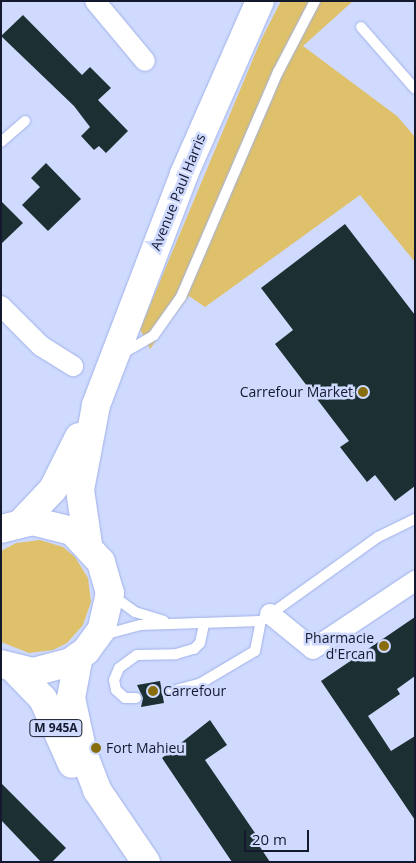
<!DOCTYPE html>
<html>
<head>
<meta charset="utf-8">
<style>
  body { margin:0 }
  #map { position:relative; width:416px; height:863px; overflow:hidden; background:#cfdafe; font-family:"Open Sans",sans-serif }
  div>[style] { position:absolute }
  .green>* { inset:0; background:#dec16a }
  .building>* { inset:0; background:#1c3034 }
  .roads { filter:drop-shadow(0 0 1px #a0b1e9) drop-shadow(0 0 1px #a0b1e9) }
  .lane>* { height:10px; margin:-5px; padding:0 5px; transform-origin:5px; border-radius:5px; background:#fff }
  .street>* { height:20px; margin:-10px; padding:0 10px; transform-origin:10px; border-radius:10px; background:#fff }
  .secondary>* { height:28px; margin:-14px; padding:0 14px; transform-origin:14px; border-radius:14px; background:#fff }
  .primary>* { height:28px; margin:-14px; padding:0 14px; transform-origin:14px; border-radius:14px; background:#fff }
  .dots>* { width:14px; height:14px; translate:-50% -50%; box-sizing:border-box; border:2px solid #cfdafe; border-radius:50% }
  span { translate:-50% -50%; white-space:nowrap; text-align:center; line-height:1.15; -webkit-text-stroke:5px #cfdafe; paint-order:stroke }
  .shield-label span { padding:1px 4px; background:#cfdafe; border:1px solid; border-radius:4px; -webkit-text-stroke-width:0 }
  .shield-label { font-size:12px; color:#14192e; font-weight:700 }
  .street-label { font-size:14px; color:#14192e }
  .poi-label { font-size:14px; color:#14192e }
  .right { translate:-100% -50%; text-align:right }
  .left { translate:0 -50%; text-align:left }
  .frame { position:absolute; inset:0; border:2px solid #14192e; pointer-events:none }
  .scale { position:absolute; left:244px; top:830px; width:65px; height:22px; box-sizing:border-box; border:2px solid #14192e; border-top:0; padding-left:6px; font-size:15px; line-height:18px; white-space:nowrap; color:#14192e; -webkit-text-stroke:4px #cfdafe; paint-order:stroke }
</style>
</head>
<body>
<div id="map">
  <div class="green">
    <div style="clip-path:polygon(281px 1px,353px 1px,303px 46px,397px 116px,415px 137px,415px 262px,360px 195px,205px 307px,189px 296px,150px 349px,140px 329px,261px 40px)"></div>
    <div style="clip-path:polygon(40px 540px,63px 547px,75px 557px,88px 578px,91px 602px,83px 625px,67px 643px,53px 650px,29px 653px,1px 642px,1px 551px,16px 543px)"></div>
  </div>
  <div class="building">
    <div style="clip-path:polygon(23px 15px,82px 75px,90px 67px,111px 88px,98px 100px,128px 131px,106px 153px,99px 146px,94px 150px,81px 136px,90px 127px,74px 106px,1px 36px)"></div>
    <div style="clip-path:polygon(46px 163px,81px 199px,48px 231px,22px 205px,40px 187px,31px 178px)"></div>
    <div style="clip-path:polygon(1px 201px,23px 223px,1px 244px)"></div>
    <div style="clip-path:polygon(345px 224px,415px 315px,415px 486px,395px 501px,375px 475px,367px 482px,340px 447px,349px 441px,275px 344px,293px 330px,261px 288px)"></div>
    <div style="clip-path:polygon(415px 617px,415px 676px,397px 689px,400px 694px,368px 716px,391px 751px,415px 736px,415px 820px,321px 681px)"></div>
    <div style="clip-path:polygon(160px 681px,164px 703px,141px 707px,143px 698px,137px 685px)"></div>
    <div style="clip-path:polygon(210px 720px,227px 745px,205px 760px,255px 833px,252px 835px,270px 862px,232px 862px,162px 758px)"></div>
    <div style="clip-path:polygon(1px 783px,66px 848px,52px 862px,41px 862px,1px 820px)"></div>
  </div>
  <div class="roads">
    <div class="lane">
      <div style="left:361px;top:27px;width:82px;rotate:48.9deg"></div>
      <div style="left:1px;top:142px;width:32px;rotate:-41deg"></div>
      <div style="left:120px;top:355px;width:39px;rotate:-30deg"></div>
      <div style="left:154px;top:335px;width:47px;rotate:-54.6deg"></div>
      <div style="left:181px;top:297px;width:245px;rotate:-66.7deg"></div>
      <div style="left:278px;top:72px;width:80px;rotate:-62.5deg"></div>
      <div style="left:113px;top:596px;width:27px;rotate:36deg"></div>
      <div style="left:135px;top:612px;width:30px;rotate:17deg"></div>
      <div style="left:103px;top:635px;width:38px;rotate:-15deg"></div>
      <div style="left:140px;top:625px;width:121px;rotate:-1.9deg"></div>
      <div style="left:261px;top:621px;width:144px;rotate:-35.7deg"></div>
      <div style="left:378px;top:537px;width:41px;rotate:-25.9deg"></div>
      <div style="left:172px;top:691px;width:30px;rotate:-15deg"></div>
      <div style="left:201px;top:683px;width:63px;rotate:-30.7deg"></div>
      <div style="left:255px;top:651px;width:31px;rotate:-79deg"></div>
      <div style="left:136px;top:698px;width:11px;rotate:180deg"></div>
      <div style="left:125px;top:698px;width:12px;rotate:-138deg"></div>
      <div style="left:116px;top:690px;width:10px;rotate:-101deg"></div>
      <div style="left:114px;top:680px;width:13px;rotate:-67deg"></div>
      <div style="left:119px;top:668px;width:22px;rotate:-36deg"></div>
      <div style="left:137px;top:655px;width:39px;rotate:-1deg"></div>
      <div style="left:176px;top:654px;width:19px;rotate:-16deg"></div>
      <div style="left:194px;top:649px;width:8px;rotate:-45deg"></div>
      <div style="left:200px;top:643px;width:19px;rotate:-78deg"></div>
    </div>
    <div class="street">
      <div style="left:95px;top:1px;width:78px;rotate:50.2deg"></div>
      <div style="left:1px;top:306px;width:57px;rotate:45deg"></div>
      <div style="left:41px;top:346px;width:38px;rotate:32deg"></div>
      <div style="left:270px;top:614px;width:55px;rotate:39.1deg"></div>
      <div style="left:313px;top:649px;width:123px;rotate:-33.7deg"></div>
    </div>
    <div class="secondary">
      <div style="left:21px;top:523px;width:47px;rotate:-46.7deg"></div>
      <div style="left:53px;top:489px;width:58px;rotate:-63.4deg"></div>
      <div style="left:88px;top:544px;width:55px;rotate:-98.4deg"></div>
      <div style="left:80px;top:490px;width:86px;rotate:-79.3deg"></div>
      <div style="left:96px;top:405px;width:247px;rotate:-69.1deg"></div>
      <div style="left:184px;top:174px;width:189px;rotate:-66.3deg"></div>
    </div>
    <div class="primary">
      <div style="left:1px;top:529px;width:32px;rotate:-14deg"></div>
      <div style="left:32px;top:521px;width:41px;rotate:14deg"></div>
      <div style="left:72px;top:531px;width:42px;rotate:46.9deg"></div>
      <div style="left:101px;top:562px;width:32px;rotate:74deg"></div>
      <div style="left:110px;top:593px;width:37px;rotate:103deg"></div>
      <div style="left:102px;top:629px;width:27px;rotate:126deg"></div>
      <div style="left:86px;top:651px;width:19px;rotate:144deg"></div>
      <div style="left:71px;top:662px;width:39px;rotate:165deg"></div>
      <div style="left:33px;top:672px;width:33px;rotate:-166deg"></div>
      <div style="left:79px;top:656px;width:43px;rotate:100.8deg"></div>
      <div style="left:71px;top:698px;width:56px;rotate:77.7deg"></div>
      <div style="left:83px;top:753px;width:40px;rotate:69deg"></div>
      <div style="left:97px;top:790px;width:87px;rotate:55.8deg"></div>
      <div style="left:13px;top:668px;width:43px;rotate:45.9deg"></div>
      <div style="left:43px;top:699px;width:71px;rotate:66deg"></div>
    </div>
  </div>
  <div class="dots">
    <div style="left:363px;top:392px;background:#876d0b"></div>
    <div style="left:384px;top:646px;background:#876d0b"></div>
    <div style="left:153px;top:691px;background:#876d0b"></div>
    <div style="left:96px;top:748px;background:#876d0b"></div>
  </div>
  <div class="shield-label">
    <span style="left:56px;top:728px">M 945A</span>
  </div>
  <div class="street-label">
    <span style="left:178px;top:192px;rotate:-68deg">Avenue Paul Harris</span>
  </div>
  <div class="poi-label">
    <span class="right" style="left:353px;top:392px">Carrefour Market</span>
    <span class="right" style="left:374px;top:646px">Pharmacie<br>d'Ercan</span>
    <span class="left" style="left:163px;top:691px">Carrefour</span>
    <span class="left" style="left:106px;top:748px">Fort Mahieu</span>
  </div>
  <div class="frame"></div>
  <div class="scale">20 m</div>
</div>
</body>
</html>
